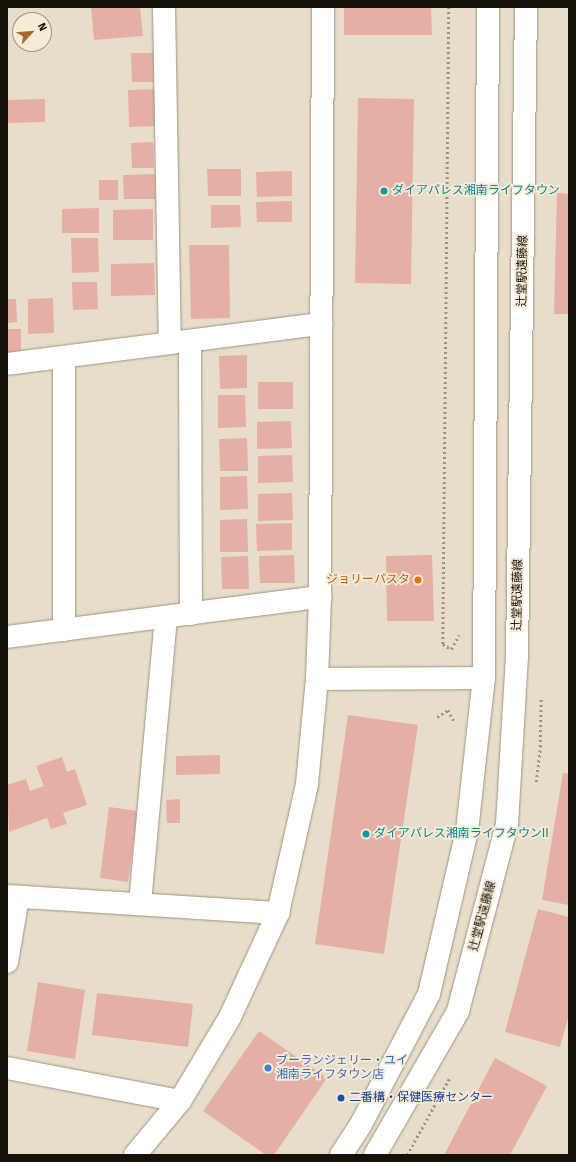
<!DOCTYPE html>
<html>
<head>
<meta charset="utf-8">
<style>
  body { margin:0 }
  #map { position:relative; width:576px; height:1162px; overflow:hidden; background:#e8ddc9; font-family:"Fira Sans","Noto Sans JP",sans-serif }
  div>[style] { position:absolute }
  .building>* { inset:0; background:#e6afa5 }
  .path>* { height:2.5px; margin-top:-1.25px; transform-origin:0; background:repeating-linear-gradient(90deg,#9a9182 0 2px,transparent 0 5px) }
  .roads { filter:drop-shadow(0 0 1px #9d9380) drop-shadow(0 0 1px #9d9380) }
  .minor>* { height:22px; margin:-11px; padding:0 11px; transform-origin:11px; border-radius:11px; background:#fff }
  .tertiary>* { height:22px; margin:-11px; padding:0 11px; transform-origin:11px; border-radius:11px; background:#fff }
  .dots>* { width:11px; height:11px; translate:-50% -50%; box-sizing:border-box; border:2px solid #f5ebd6; border-radius:50% }
  span { translate:-50% -50%; white-space:nowrap; text-align:center; line-height:1.15; -webkit-text-stroke:3.5px #f5ebd6; paint-order:stroke }
  .culture-label { font-size:12px; color:#0d838f }
  .left { translate:0 -50%; text-align:left }
  .street-label { font-size:12px; color:#15110a }
  .food-label { font-size:12px; color:#c56008 }
  .right { translate:-100% -50%; text-align:right }
  .shop-label { font-size:12px; color:#366cbe }
  .transit-label { font-size:12px; color:#164399 }
  .frame { position:absolute; inset:0; border:8px solid #15110a; pointer-events:none }
  .north { position:absolute; left:12px; top:12px; width:40px; height:40px; box-sizing:border-box; background:#f5ebd6; border:1px solid #9b9484; border-radius:50%; rotate:64deg; font-size:11px; font-weight:700; line-height:16px; text-align:center; color:#15110a }
  .north::after { content:''; display:block; margin:auto; width:14px; height:18px; background:#a86831; clip-path:polygon(50% 0,100% 100%,50% 72%,0 100%) }
</style>
</head>
<body>
<div id="map">
  <div class="building">
    <div style="clip-path:polygon(91px 7px,140px 7px,143px 36px,94px 40px)"></div>
    <div style="clip-path:polygon(344px 7px,431px 7px,432px 35px,344px 35px)"></div>
    <div style="clip-path:polygon(131px 53px,157px 53px,157px 82px,132px 82px)"></div>
    <div style="clip-path:polygon(156px 89px,157px 126px,129px 127px,128px 90px)"></div>
    <div style="clip-path:polygon(358px 98px,414px 99px,411px 284px,355px 283px)"></div>
    <div style="clip-path:polygon(45px 99px,45px 122px,7px 123px,7px 100px)"></div>
    <div style="clip-path:polygon(153px 142px,154px 168px,132px 168px,131px 143px)"></div>
    <div style="clip-path:polygon(207px 169px,241px 169px,241px 196px,208px 196px)"></div>
    <div style="clip-path:polygon(292px 171px,292px 196px,257px 197px,256px 172px)"></div>
    <div style="clip-path:polygon(155px 174px,155px 199px,124px 199px,123px 175px)"></div>
    <div style="clip-path:polygon(99px 180px,118px 180px,118px 200px,99px 200px)"></div>
    <div style="clip-path:polygon(557px 193px,569px 194px,569px 314px,554px 314px)"></div>
    <div style="clip-path:polygon(292px 201px,292px 222px,257px 222px,256px 202px)"></div>
    <div style="clip-path:polygon(211px 205px,240px 205px,241px 227px,211px 228px)"></div>
    <div style="clip-path:polygon(99px 208px,99px 233px,62px 233px,62px 209px)"></div>
    <div style="clip-path:polygon(153px 209px,153px 240px,113px 240px,113px 210px)"></div>
    <div style="clip-path:polygon(71px 238px,98px 238px,99px 272px,72px 273px)"></div>
    <div style="clip-path:polygon(189px 245px,229px 245px,230px 318px,191px 319px)"></div>
    <div style="clip-path:polygon(154px 263px,155px 295px,111px 296px,111px 264px)"></div>
    <div style="clip-path:polygon(72px 282px,97px 282px,98px 309px,73px 310px)"></div>
    <div style="clip-path:polygon(53px 298px,54px 333px,28px 334px,28px 299px)"></div>
    <div style="clip-path:polygon(7px 299px,16px 299px,17px 322px,7px 323px)"></div>
    <div style="clip-path:polygon(7px 329px,21px 329px,21px 353px,7px 354px)"></div>
    <div style="clip-path:polygon(247px 355px,247px 388px,220px 389px,219px 356px)"></div>
    <div style="clip-path:polygon(258px 382px,293px 382px,293px 409px,258px 409px)"></div>
    <div style="clip-path:polygon(218px 395px,245px 395px,246px 427px,218px 428px)"></div>
    <div style="clip-path:polygon(291px 421px,292px 448px,257px 449px,257px 422px)"></div>
    <div style="clip-path:polygon(247px 438px,248px 471px,220px 471px,219px 439px)"></div>
    <div style="clip-path:polygon(292px 455px,293px 482px,258px 483px,258px 456px)"></div>
    <div style="clip-path:polygon(247px 476px,248px 509px,220px 510px,220px 477px)"></div>
    <div style="clip-path:polygon(292px 493px,293px 520px,258px 521px,258px 494px)"></div>
    <div style="clip-path:polygon(247px 519px,248px 552px,220px 552px,220px 520px)"></div>
    <div style="clip-path:polygon(292px 523px,292px 550px,257px 551px,256px 524px)"></div>
    <div style="clip-path:polygon(294px 555px,295px 583px,260px 583px,259px 556px)"></div>
    <div style="clip-path:polygon(432px 555px,434px 621px,387px 621px,386px 556px)"></div>
    <div style="clip-path:polygon(248px 556px,249px 589px,222px 589px,221px 557px)"></div>
    <div style="clip-path:polygon(348px 715px,418px 725px,384px 954px,315px 944px)"></div>
    <div style="clip-path:polygon(220px 755px,220px 774px,176px 775px,176px 756px)"></div>
    <div style="clip-path:polygon(62px 757px,67px 772px,75px 769px,87px 805px,63px 813px,67px 824px,51px 829px,47px 818px,9px 832px,7px 785px,26px 779px,30px 791px,44px 786px,36px 766px)"></div>
    <div style="clip-path:polygon(563px 773px,569px 774px,569px 905px,542px 900px)"></div>
    <div style="clip-path:polygon(180px 799px,180px 823px,167px 823px,166px 800px)"></div>
    <div style="clip-path:polygon(109px 807px,138px 811px,128px 882px,100px 878px)"></div>
    <div style="clip-path:polygon(538px 909px,569px 917px,569px 1014px,560px 1047px,505px 1032px)"></div>
    <div style="clip-path:polygon(38px 982px,85px 990px,75px 1059px,27px 1051px)"></div>
    <div style="clip-path:polygon(97px 993px,193px 1004px,188px 1047px,92px 1035px)"></div>
    <div style="clip-path:polygon(259px 1031px,327px 1078px,274px 1155px,266px 1155px,203px 1111px)"></div>
    <div style="clip-path:polygon(495px 1058px,547px 1086px,510px 1155px,444px 1155px)"></div>
  </div>
  <div class="path">
    <div style="left:449px;top:7px;width:637px;rotate:90.54deg"></div>
    <div style="left:443px;top:644px;width:9px;rotate:32deg"></div>
    <div style="left:451px;top:649px;width:16px;rotate:-60deg"></div>
    <div style="left:437px;top:717px;width:13px;rotate:-32deg"></div>
    <div style="left:448px;top:710px;width:13px;rotate:61deg"></div>
    <div style="left:536px;top:782px;width:35px;rotate:-83deg"></div>
    <div style="left:540px;top:747px;width:50px;rotate:-88.9deg"></div>
    <div style="left:407px;top:1155px;width:87px;rotate:-61.1deg"></div>
  </div>
  <div class="roads">
    <div class="minor">
      <div style="left:164px;top:7px;width:336px;rotate:89deg"></div>
      <div style="left:190px;top:341px;width:273px;rotate:89.8deg"></div>
      <div style="left:64px;top:357px;width:273px;rotate:90deg"></div>
      <div style="left:7px;top:364px;width:317px;rotate:-7.3deg"></div>
      <div style="left:7px;top:637px;width:316px;rotate:-7.3deg"></div>
      <div style="left:320px;top:597px;width:590px;rotate:-89.71deg"></div>
      <div style="left:7px;top:896px;width:272px;rotate:3.6deg"></div>
      <div style="left:140px;top:903px;width:287px;rotate:-84.8deg"></div>
      <div style="left:7px;top:962px;width:66px;rotate:-80.4deg"></div>
      <div style="left:7px;top:1068px;width:176px;rotate:10.8deg"></div>
    </div>
    <div class="tertiary">
      <div style="left:317px;top:679px;width:167px;rotate:-0.3deg"></div>
      <div style="left:135px;top:1155px;width:70px;rotate:-50.2deg"></div>
      <div style="left:180px;top:1101px;width:98px;rotate:-59.2deg"></div>
      <div style="left:230px;top:1017px;width:115px;rotate:-65.2deg"></div>
      <div style="left:278px;top:913px;width:132px;rotate:-77.3deg"></div>
      <div style="left:307px;top:784px;width:105px;rotate:-84.6deg"></div>
      <div style="left:317px;top:679px;width:82px;rotate:-87.9deg"></div>
      <div style="left:341px;top:1155px;width:35px;rotate:-57deg"></div>
      <div style="left:360px;top:1126px;width:149px;rotate:-62.4deg"></div>
      <div style="left:429px;top:994px;width:167px;rotate:-76.9deg"></div>
      <div style="left:467px;top:831px;width:154px;rotate:-83.7deg"></div>
      <div style="left:484px;top:678px;width:671px;rotate:-89.66deg"></div>
      <div style="left:375px;top:1155px;width:166px;rotate:-60deg"></div>
      <div style="left:458px;top:1011px;width:193px;rotate:-75.3deg"></div>
      <div style="left:507px;top:824px;width:167px;rotate:-86.6deg"></div>
      <div style="left:517px;top:657px;width:650px;rotate:-89.21deg"></div>
    </div>
  </div>
  <div class="dots">
    <div style="left:384px;top:191px;background:#0f9aa8"></div>
    <div style="left:418px;top:580px;background:#e8710a"></div>
    <div style="left:366px;top:834px;background:#0f9aa8"></div>
    <div style="left:268px;top:1068px;background:#3f7fe0"></div>
    <div style="left:341px;top:1098px;background:#1a4fb4"></div>
  </div>
  <div class="culture-label">
    <span class="left" style="left:392px;top:191px">ダイアパレス湘南ライフタウン</span>
    <span class="left" style="left:374px;top:834px">ダイアパレス湘南ライフタウンII</span>
  </div>
  <div class="street-label">
    <span style="left:523px;top:271px;rotate:-89deg">辻堂駅遠藤線</span>
    <span style="left:518px;top:595px;rotate:-89deg">辻堂駅遠藤線</span>
    <span style="left:483px;top:916px;rotate:-75deg">辻堂駅遠藤線</span>
  </div>
  <div class="food-label">
    <span class="right" style="left:410px;top:580px">ジョリーパスタ</span>
  </div>
  <div class="shop-label">
    <span class="left" style="left:276px;top:1068px">ブーランジェリー・ユイ<br>湘南ライフタウン店</span>
  </div>
  <div class="transit-label">
    <span class="left" style="left:349px;top:1098px">二番構・保健医療センター</span>
  </div>
  <div class="frame"></div>
  <div class="north">N</div>
</div>
</body>
</html>
